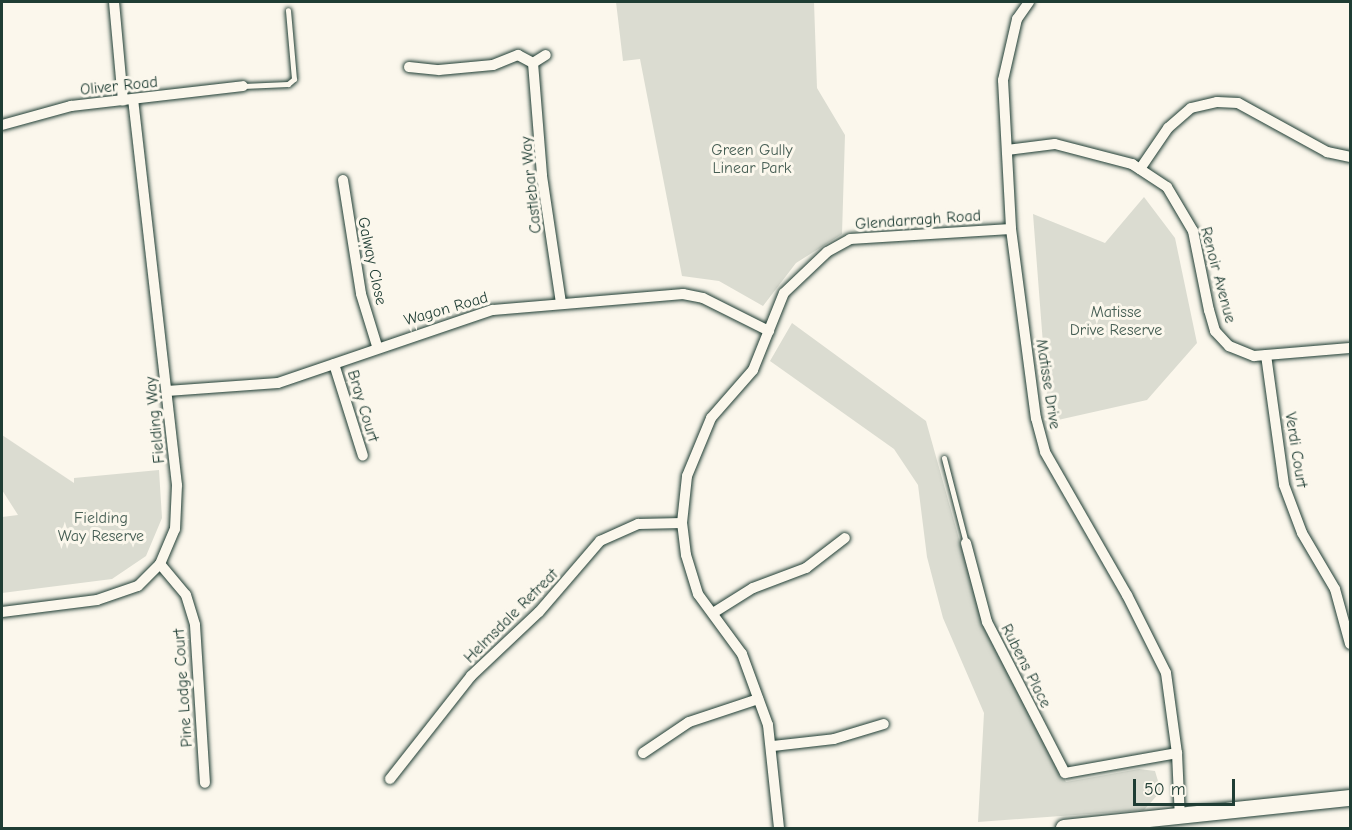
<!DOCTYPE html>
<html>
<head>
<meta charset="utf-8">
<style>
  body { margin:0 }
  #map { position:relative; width:1352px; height:830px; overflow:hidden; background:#fbf7ec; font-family:"Comic Neue",sans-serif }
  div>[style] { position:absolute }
  .green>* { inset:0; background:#dbdcd1 }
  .roads { filter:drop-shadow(0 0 2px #1f3d34) drop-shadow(0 0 2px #1f3d34) }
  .service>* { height:5px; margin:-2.5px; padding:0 2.5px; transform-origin:2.5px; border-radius:2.5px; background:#fbf7ec }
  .minor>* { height:10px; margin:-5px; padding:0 5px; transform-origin:5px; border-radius:5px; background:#fbf7ec }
  .primary>* { height:16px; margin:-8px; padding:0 8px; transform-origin:8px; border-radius:8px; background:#fbf7ec }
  span { translate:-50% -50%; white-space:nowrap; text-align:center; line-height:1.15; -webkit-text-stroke:6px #fbf7ec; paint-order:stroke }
  .street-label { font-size:16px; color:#1f3d34 }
  .park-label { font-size:16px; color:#455d53 }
  .frame { position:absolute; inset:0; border:3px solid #1f3d34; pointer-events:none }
  .scale { position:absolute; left:1133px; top:779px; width:102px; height:27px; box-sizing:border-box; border:3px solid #1f3d34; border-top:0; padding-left:8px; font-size:18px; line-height:21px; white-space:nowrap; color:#1f3d34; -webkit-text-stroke:4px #fbf7ec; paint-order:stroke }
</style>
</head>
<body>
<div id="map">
  <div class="green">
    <div style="clip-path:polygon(616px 2px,814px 2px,817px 88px,845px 135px,842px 234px,796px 263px,763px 306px,719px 281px,682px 276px,640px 59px,623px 61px)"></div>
    <div style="clip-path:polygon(1144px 197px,1175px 238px,1197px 343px,1147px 400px,1049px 422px,1033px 214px,1105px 243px)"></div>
    <div style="clip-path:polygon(792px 323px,926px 421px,984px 628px,1066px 782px,1139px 769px,1155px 771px,1161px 791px,1144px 810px,978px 822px,984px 713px,943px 618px,927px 557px,918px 485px,894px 449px,770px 361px)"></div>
    <div style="clip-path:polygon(2px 435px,74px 483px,74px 478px,159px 470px,162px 518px,146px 556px,112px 579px,2px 593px,2px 517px,18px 515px,2px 490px)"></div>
  </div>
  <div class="roads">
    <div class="service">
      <div style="left:243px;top:86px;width:45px;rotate:-2.5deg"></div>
      <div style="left:288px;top:84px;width:8px;rotate:-40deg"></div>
      <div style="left:294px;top:79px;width:69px;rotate:-95deg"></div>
      <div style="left:944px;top:458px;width:88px;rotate:75.5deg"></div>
    </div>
    <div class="minor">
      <div style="left:114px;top:2px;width:99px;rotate:84.8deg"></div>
      <div style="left:1029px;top:2px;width:21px;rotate:125deg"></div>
      <div style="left:1017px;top:19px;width:63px;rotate:102.9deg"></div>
      <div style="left:1003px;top:80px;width:149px;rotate:86.9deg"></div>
      <div style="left:1011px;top:229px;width:191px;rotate:82.5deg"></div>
      <div style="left:1036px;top:418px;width:35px;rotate:75deg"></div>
      <div style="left:1045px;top:452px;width:165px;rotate:60.2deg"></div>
      <div style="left:1127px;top:595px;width:87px;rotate:63.4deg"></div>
      <div style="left:1166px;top:673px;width:81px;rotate:82.2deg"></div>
      <div style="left:1177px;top:753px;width:65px;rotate:87.4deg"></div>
      <div style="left:533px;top:63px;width:15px;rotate:-32deg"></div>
      <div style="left:409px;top:67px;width:30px;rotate:6deg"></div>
      <div style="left:439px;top:70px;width:54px;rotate:-5.3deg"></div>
      <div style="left:493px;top:65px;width:27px;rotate:-22deg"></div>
      <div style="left:518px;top:55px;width:17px;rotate:28deg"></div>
      <div style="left:533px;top:63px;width:113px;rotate:85.4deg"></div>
      <div style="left:542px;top:176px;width:128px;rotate:81.5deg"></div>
      <div style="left:2px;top:125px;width:72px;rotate:-15.4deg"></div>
      <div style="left:71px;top:106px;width:173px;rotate:-6.6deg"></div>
      <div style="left:1007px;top:150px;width:48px;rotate:-7.1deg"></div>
      <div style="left:1055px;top:144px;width:80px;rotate:14.6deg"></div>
      <div style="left:1132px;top:164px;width:42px;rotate:33.3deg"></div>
      <div style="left:1167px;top:187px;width:51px;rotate:59.4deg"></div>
      <div style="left:1193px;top:231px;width:81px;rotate:78.6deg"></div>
      <div style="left:1209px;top:310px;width:22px;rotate:74deg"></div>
      <div style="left:1215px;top:331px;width:21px;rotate:47deg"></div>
      <div style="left:1229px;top:346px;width:27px;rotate:22deg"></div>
      <div style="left:1254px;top:356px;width:96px;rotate:-4.8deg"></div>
      <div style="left:1140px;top:169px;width:50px;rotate:-55.7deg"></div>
      <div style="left:1168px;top:128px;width:30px;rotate:-41deg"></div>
      <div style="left:1191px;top:108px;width:27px;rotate:-13deg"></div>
      <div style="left:1217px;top:102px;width:21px;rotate:3deg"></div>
      <div style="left:1238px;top:103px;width:102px;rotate:28.8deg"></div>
      <div style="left:1327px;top:152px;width:24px;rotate:12deg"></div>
      <div style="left:343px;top:180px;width:115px;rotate:81deg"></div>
      <div style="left:361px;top:294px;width:54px;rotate:72.9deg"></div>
      <div style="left:1266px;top:355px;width:131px;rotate:82.1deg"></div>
      <div style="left:1284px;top:485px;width:51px;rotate:69.4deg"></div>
      <div style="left:1302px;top:533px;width:65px;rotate:59.5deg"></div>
      <div style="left:1335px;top:589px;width:57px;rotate:74.7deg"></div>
      <div style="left:334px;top:364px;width:96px;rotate:72.5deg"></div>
      <div style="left:167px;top:391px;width:111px;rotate:-4.1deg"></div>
      <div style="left:278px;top:383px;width:227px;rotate:-18.8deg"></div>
      <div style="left:493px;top:310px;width:191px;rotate:-4.8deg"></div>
      <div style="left:683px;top:294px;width:20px;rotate:11deg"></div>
      <div style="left:703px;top:298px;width:74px;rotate:26.6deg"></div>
      <div style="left:966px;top:543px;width:82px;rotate:75.1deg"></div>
      <div style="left:987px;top:622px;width:170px;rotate:62.7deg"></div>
      <div style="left:1065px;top:773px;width:114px;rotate:-10.1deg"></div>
      <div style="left:160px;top:564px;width:40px;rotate:50deg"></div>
      <div style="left:186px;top:595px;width:31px;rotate:73deg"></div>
      <div style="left:195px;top:625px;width:158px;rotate:86.4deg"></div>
      <div style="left:2px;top:612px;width:96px;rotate:-7.2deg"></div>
      <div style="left:97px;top:600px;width:43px;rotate:-18.9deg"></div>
      <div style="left:138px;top:586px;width:31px;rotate:-45deg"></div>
      <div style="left:160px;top:564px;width:38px;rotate:-67deg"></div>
      <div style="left:175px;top:529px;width:44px;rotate:-87.4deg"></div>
      <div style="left:177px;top:485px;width:388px;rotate:-96.5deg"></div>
      <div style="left:713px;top:613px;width:47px;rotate:-32deg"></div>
      <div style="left:753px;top:588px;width:57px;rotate:-20.7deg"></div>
      <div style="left:806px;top:568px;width:49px;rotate:-37.6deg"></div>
      <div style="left:773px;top:746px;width:61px;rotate:-6.5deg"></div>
      <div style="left:834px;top:739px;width:52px;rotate:-16.7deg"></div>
      <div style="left:643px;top:753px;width:55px;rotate:-34deg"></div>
      <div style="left:689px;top:722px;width:73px;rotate:-18.4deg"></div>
      <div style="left:390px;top:779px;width:131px;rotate:-51.8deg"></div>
      <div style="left:471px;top:676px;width:93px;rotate:-43.3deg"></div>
      <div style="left:539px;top:612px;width:94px;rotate:-49.3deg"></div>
      <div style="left:600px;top:541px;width:42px;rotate:-24.1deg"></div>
      <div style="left:638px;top:524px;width:44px;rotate:-1.3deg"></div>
      <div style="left:779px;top:828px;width:104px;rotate:-96.1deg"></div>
      <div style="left:768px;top:725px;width:76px;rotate:-110.1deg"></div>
      <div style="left:742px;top:654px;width:74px;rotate:-126.3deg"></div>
      <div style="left:698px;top:594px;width:41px;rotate:-107.1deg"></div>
      <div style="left:686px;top:555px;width:32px;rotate:-97deg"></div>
      <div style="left:682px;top:523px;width:47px;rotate:-83.9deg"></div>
      <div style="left:687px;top:476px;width:63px;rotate:-67.5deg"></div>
      <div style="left:711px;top:418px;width:64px;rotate:-48.8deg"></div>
      <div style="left:753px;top:370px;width:83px;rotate:-68.1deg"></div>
      <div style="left:784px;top:293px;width:59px;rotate:-43.6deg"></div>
      <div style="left:827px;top:252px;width:26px;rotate:-29deg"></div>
      <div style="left:850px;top:239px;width:161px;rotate:-3.6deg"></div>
    </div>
    <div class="primary">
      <div style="left:1064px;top:828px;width:288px;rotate:-6deg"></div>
    </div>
  </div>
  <div class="street-label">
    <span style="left:119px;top:86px;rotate:-6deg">Oliver Road</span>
    <span style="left:531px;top:185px;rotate:-96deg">Castlebar Way</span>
    <span style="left:918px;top:220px;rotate:-4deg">Glendarragh Road</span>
    <span style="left:372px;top:261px;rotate:78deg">Galway Close</span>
    <span style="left:1218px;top:275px;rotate:75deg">Renoir Avenue</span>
    <span style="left:446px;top:309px;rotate:-16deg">Wagon Road</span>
    <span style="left:1048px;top:384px;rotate:81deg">Matisse Drive</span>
    <span style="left:363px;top:406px;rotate:73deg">Bray Court</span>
    <span style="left:155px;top:420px;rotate:-96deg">Fielding Way</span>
    <span style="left:1296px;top:450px;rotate:81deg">Verdi Court</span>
    <span style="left:511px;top:616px;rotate:-45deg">Helmsdale Retreat</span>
    <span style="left:1026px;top:666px;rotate:63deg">Rubens Place</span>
    <span style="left:183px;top:688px;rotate:-94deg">Pine Lodge Court</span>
  </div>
  <div class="park-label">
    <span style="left:752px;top:159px">Green Gully<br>Linear Park</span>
    <span style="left:1116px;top:321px">Matisse<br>Drive Reserve</span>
    <span style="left:101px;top:527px">Fielding<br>Way Reserve</span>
  </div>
  <div class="frame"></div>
  <div class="scale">50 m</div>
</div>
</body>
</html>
